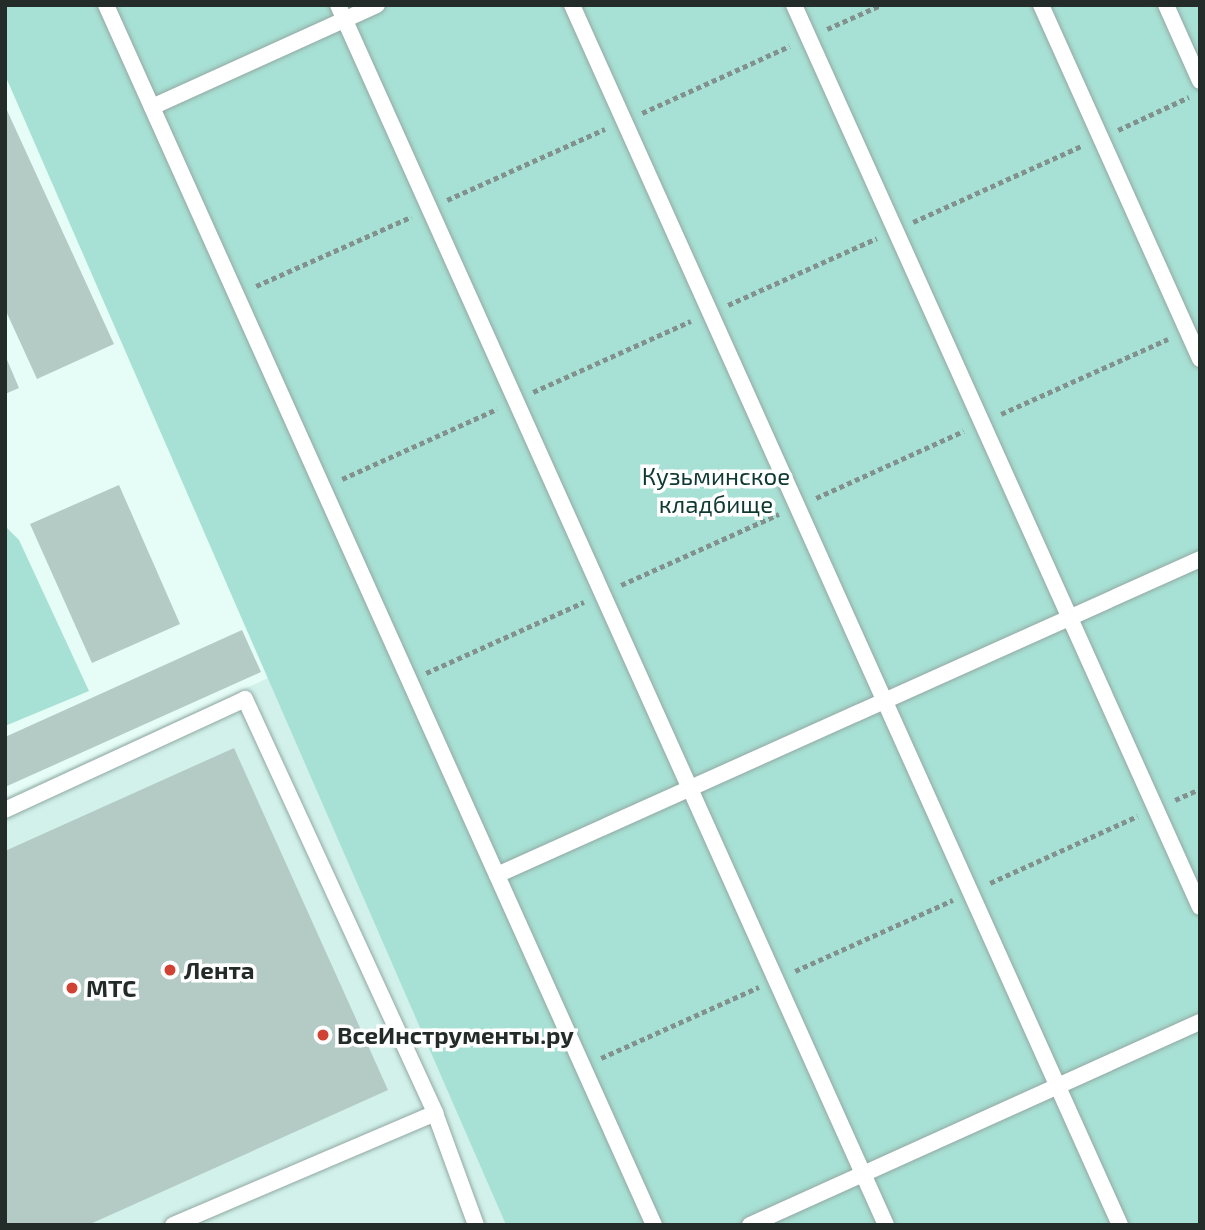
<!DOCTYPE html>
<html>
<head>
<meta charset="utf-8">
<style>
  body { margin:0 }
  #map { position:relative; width:1205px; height:1230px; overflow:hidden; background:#e6fdf7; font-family:"Exo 2",sans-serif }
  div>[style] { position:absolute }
  .built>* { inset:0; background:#d1f1ea }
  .green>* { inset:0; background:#a7e0d4 }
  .building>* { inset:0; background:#b4cac5 }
  .path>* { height:4.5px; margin-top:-2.25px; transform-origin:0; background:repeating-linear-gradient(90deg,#82918d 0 5px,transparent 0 8.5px) }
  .roads { filter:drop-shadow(0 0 2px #93a8a3) drop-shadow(0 0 2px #93a8a3) }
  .service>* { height:16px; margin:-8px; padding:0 8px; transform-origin:8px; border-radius:8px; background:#fff }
  .dots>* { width:19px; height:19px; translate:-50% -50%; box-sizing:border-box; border:4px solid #fff; border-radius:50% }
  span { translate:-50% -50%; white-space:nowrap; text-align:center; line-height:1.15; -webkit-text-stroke:7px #fff; paint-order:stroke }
  .park-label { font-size:24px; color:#0e3932 }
  .poi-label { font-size:24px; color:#242c2a; font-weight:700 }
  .left { translate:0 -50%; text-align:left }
  .frame { position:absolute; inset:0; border:7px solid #242c2a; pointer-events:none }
</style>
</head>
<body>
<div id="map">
  <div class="built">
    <div style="clip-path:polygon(268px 678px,506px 1225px,5px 1225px,5px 798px)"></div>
  </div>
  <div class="green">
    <div style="clip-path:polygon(5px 5px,1200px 5px,1200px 1225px,506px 1225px,5px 75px)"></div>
    <div style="clip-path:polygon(5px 526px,19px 540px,89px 691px,5px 726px)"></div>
  </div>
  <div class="building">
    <div style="clip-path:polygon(5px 106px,114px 344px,37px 379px,5px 309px)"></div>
    <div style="clip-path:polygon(5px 355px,19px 388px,5px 394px)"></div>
    <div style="clip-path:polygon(119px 485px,180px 624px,92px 663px,30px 524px)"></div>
    <div style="clip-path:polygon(242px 630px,261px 672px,5px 787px,5px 737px)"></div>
    <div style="clip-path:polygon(234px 748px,388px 1090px,88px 1225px,5px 1225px,5px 851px)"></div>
  </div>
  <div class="path">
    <div style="left:827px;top:29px;width:59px;rotate:-24deg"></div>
    <div style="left:642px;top:113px;width:162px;rotate:-24.4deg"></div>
    <div style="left:1118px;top:130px;width:78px;rotate:-24.9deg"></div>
    <div style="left:447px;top:200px;width:173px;rotate:-24.2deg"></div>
    <div style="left:913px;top:222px;width:184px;rotate:-24.3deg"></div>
    <div style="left:256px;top:286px;width:170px;rotate:-24deg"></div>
    <div style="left:728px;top:305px;width:163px;rotate:-24.2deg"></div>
    <div style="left:533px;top:392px;width:173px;rotate:-24.2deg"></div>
    <div style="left:1001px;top:414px;width:183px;rotate:-24.2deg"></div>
    <div style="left:342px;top:479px;width:170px;rotate:-24.3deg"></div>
    <div style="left:816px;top:498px;width:162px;rotate:-24.4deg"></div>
    <div style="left:621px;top:585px;width:173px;rotate:-24.2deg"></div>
    <div style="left:426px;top:673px;width:173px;rotate:-24.2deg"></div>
    <div style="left:1175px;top:800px;width:27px;rotate:-24deg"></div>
    <div style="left:990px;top:883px;width:162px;rotate:-24.4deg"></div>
    <div style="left:795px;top:971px;width:173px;rotate:-24.2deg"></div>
    <div style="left:601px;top:1058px;width:173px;rotate:-24.2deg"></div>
  </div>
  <div class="roads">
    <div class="service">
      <div style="left:106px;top:5px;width:1337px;rotate:65.81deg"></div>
      <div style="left:338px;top:5px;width:1337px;rotate:65.81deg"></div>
      <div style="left:572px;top:5px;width:1337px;rotate:65.81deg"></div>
      <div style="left:794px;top:5px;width:989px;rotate:65.77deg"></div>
      <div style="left:1041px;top:5px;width:388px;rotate:65.8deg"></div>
      <div style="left:1166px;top:5px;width:83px;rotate:65.9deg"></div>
      <div style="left:152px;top:107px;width:247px;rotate:-24.4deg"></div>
      <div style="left:5px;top:810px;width:264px;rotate:-24.8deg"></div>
      <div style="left:245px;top:699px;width:456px;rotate:65.3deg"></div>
      <div style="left:435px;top:1113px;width:119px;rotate:69.9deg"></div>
      <div style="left:497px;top:875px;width:771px;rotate:-24.2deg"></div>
      <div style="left:173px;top:1225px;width:285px;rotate:-23.1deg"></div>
      <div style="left:750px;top:1225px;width:494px;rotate:-24.3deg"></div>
    </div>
  </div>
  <div class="dots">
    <div style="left:170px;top:970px;background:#d04334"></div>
    <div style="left:72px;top:988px;background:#d04334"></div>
    <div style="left:323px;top:1035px;background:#d04334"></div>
  </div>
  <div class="park-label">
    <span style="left:716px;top:490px">Кузьминское<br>кладбище</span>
  </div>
  <div class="poi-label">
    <span class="left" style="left:184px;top:970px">Лента</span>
    <span class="left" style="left:86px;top:988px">МТС</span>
    <span class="left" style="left:337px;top:1035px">ВсеИнструменты.ру</span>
  </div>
  <div class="frame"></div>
</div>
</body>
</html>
